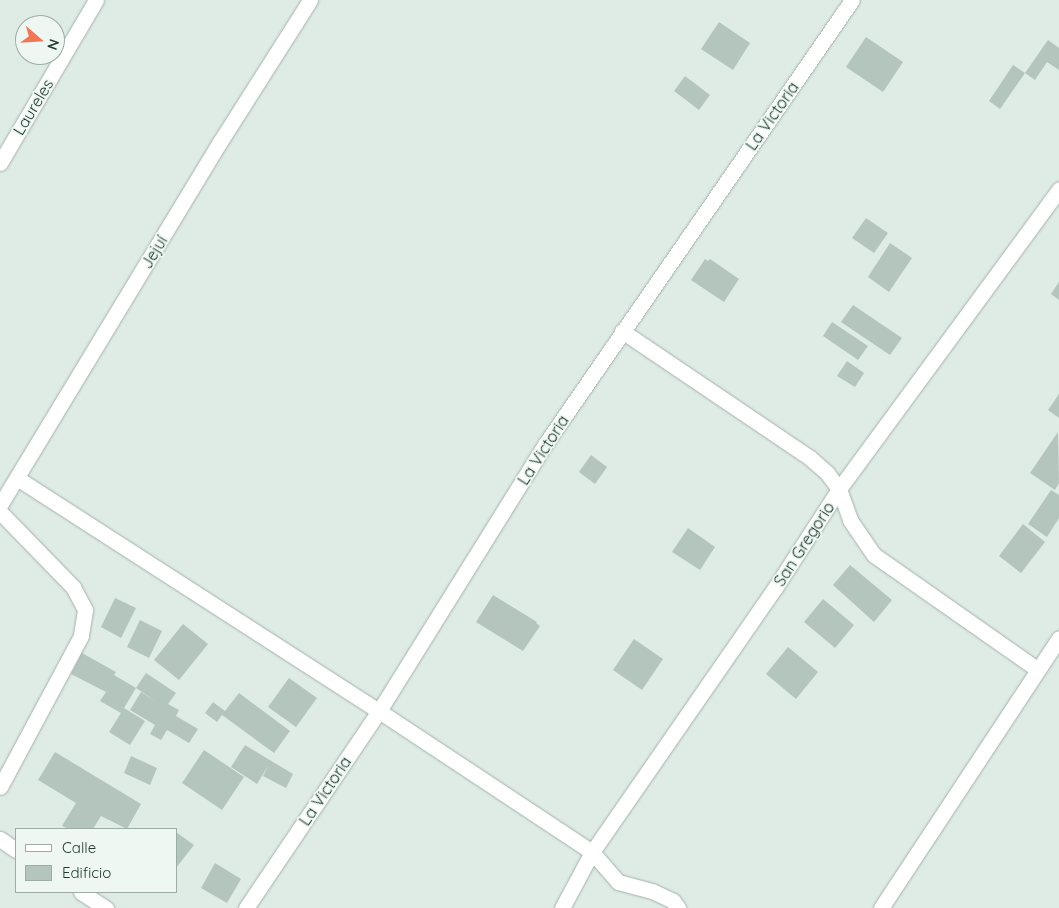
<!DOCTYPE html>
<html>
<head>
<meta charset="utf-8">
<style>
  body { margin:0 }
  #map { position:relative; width:1059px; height:908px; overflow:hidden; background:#dfebe5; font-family:Quicksand,sans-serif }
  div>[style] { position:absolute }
  .building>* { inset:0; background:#b4c5be }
  .roads { filter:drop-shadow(0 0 1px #a2b3ac) drop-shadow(0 0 1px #a2b3ac) }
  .street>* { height:15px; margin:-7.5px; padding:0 7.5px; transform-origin:7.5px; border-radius:7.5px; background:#fff }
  span { translate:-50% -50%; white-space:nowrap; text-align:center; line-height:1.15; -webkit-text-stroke:4px #eff7f3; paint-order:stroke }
  .street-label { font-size:16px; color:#203b33 }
  .legend { position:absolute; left:15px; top:828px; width:162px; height:65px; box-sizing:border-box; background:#eff7f3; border:1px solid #9caca6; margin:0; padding:6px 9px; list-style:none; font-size:15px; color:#203b33 }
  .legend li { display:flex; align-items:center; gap:10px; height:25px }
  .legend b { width:25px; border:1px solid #9caca6 }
  .north { position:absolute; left:15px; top:15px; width:50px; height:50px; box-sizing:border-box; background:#eff7f3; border:1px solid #9caca6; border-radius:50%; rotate:109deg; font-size:14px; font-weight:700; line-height:20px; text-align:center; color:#203b33 }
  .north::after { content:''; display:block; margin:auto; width:18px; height:22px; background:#f37654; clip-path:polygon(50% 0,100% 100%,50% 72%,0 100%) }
</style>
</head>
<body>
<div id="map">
  <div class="building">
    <div style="clip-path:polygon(719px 22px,750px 43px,733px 70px,701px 49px)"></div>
    <div style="clip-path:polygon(866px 37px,903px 62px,883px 92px,846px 67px)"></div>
    <div style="clip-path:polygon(1048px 40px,1059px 48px,1059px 70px,1047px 62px,1035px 80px,1025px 73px)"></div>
    <div style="clip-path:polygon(1013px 65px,1025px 73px,1000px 109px,989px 101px)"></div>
    <div style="clip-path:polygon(685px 76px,710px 95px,699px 110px,674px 91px)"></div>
    <div style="clip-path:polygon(866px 218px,888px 233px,874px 253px,852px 238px)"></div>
    <div style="clip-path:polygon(890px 243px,912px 258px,889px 292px,868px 277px)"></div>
    <div style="clip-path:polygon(705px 259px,708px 261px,710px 259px,739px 279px,724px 302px,691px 280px)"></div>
    <div style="clip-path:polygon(1059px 282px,1059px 300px,1051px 294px)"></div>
    <div style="clip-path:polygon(853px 305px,902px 338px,890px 355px,841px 322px)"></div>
    <div style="clip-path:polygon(832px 322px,868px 346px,858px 360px,823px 336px)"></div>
    <div style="clip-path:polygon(847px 361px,864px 373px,855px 387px,837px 376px)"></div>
    <div style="clip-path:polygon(1059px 394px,1059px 418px,1048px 410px)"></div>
    <div style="clip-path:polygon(1058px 432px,1059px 483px,1055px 490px,1030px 473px)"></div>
    <div style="clip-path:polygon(591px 455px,607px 467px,595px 484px,579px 472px)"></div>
    <div style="clip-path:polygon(1051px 490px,1059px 495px,1059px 518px,1047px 537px,1028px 524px)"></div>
    <div style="clip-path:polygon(1023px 524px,1045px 542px,1021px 573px,999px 556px)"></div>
    <div style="clip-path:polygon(688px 528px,715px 547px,700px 570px,672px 552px)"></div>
    <div style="clip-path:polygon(850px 565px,892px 600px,874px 622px,833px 585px)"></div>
    <div style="clip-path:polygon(493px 595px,537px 622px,536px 623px,540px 626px,523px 651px,476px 622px)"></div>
    <div style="clip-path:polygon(115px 598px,136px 608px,121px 638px,101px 627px)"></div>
    <div style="clip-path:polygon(823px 599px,854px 625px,835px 648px,804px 622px)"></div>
    <div style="clip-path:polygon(140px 620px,162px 631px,149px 658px,127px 647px)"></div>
    <div style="clip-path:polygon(183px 624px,208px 644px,179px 680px,154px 660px)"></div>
    <div style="clip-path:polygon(634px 639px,663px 659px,642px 690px,613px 670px)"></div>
    <div style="clip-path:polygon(788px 647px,818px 672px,796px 699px,766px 674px)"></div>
    <div style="clip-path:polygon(82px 653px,116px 672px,114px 675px,136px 688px,124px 708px,145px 721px,130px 745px,109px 732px,121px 713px,100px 701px,106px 692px,71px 674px)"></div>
    <div style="clip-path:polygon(146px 673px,176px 693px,168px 704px,179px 710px,176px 716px,198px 729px,189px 743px,167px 730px,161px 740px,150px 734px,155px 725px,130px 710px,141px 692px,157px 702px,136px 688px)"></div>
    <div style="clip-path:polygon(289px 678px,317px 698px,296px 727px,268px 707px)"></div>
    <div style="clip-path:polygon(239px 693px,290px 731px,274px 753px,222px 715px,217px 722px,205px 713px,213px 702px,225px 711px)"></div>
    <div style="clip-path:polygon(245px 745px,293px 774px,286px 788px,263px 776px,268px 766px,257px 784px,231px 767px)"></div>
    <div style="clip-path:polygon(204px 750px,244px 777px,222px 810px,182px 783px)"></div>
    <div style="clip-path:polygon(55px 752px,141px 804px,127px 829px,101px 816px,93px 829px,69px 829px,62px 826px,76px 803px,38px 780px)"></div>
    <div style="clip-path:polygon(131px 756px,157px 768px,150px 785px,124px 773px)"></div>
    <div style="clip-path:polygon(176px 832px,194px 845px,176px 868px)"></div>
    <div style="clip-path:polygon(215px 863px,241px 879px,227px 903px,201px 888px)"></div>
  </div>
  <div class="roads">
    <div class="street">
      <div style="left:0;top:163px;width:189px;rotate:-59.5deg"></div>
      <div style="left:622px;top:331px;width:227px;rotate:34deg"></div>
      <div style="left:810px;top:458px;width:23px;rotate:41deg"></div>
      <div style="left:827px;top:473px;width:20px;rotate:53deg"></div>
      <div style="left:839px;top:489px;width:33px;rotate:70deg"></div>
      <div style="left:850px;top:520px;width:42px;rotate:55.6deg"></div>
      <div style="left:874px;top:555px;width:199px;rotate:35deg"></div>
      <div style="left:17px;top:478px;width:431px;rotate:32.8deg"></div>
      <div style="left:379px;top:711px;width:255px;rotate:33.5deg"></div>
      <div style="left:592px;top:852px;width:40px;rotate:49deg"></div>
      <div style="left:618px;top:882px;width:35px;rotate:15deg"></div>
      <div style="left:652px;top:891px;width:23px;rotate:25deg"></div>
      <div style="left:673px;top:901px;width:9px;rotate:54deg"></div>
      <div style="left:0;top:505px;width:424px;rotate:-58.8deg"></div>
      <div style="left:220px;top:142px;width:168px;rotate:-57.6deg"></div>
      <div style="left:0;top:512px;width:105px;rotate:45.8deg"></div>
      <div style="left:73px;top:587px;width:26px;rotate:62deg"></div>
      <div style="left:85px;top:610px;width:26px;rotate:99deg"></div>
      <div style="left:81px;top:636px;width:171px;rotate:118.2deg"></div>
      <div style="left:0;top:839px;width:19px;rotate:35deg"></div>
      <div style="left:81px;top:892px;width:30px;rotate:33deg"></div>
      <div style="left:246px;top:908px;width:238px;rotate:-56deg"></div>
      <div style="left:379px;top:711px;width:316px;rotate:-58.1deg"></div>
      <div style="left:546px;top:443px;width:538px;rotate:-55.37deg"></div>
      <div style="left:562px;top:908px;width:64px;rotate:-61.8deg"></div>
      <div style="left:592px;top:852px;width:321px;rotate:-55.3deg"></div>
      <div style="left:775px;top:588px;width:118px;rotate:-57.1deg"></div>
      <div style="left:839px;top:489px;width:372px;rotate:-53.7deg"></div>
      <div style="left:881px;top:908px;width:323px;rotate:-56.6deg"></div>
    </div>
  </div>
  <div class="street-label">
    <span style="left:33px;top:107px;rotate:-59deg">Laureles</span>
    <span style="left:772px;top:116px;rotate:-55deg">La Victoria</span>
    <span style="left:154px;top:252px;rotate:-59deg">Jejuí</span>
    <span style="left:543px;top:450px;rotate:-57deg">La Victoria</span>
    <span style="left:804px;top:544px;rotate:-57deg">San Gregorio</span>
    <span style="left:325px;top:791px;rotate:-56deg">La Victoria</span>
  </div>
  <ul class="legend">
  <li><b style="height:6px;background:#fff"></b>Calle</li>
  <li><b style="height:14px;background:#b4c5be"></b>Edificio</li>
  </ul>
  <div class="north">N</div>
</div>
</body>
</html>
